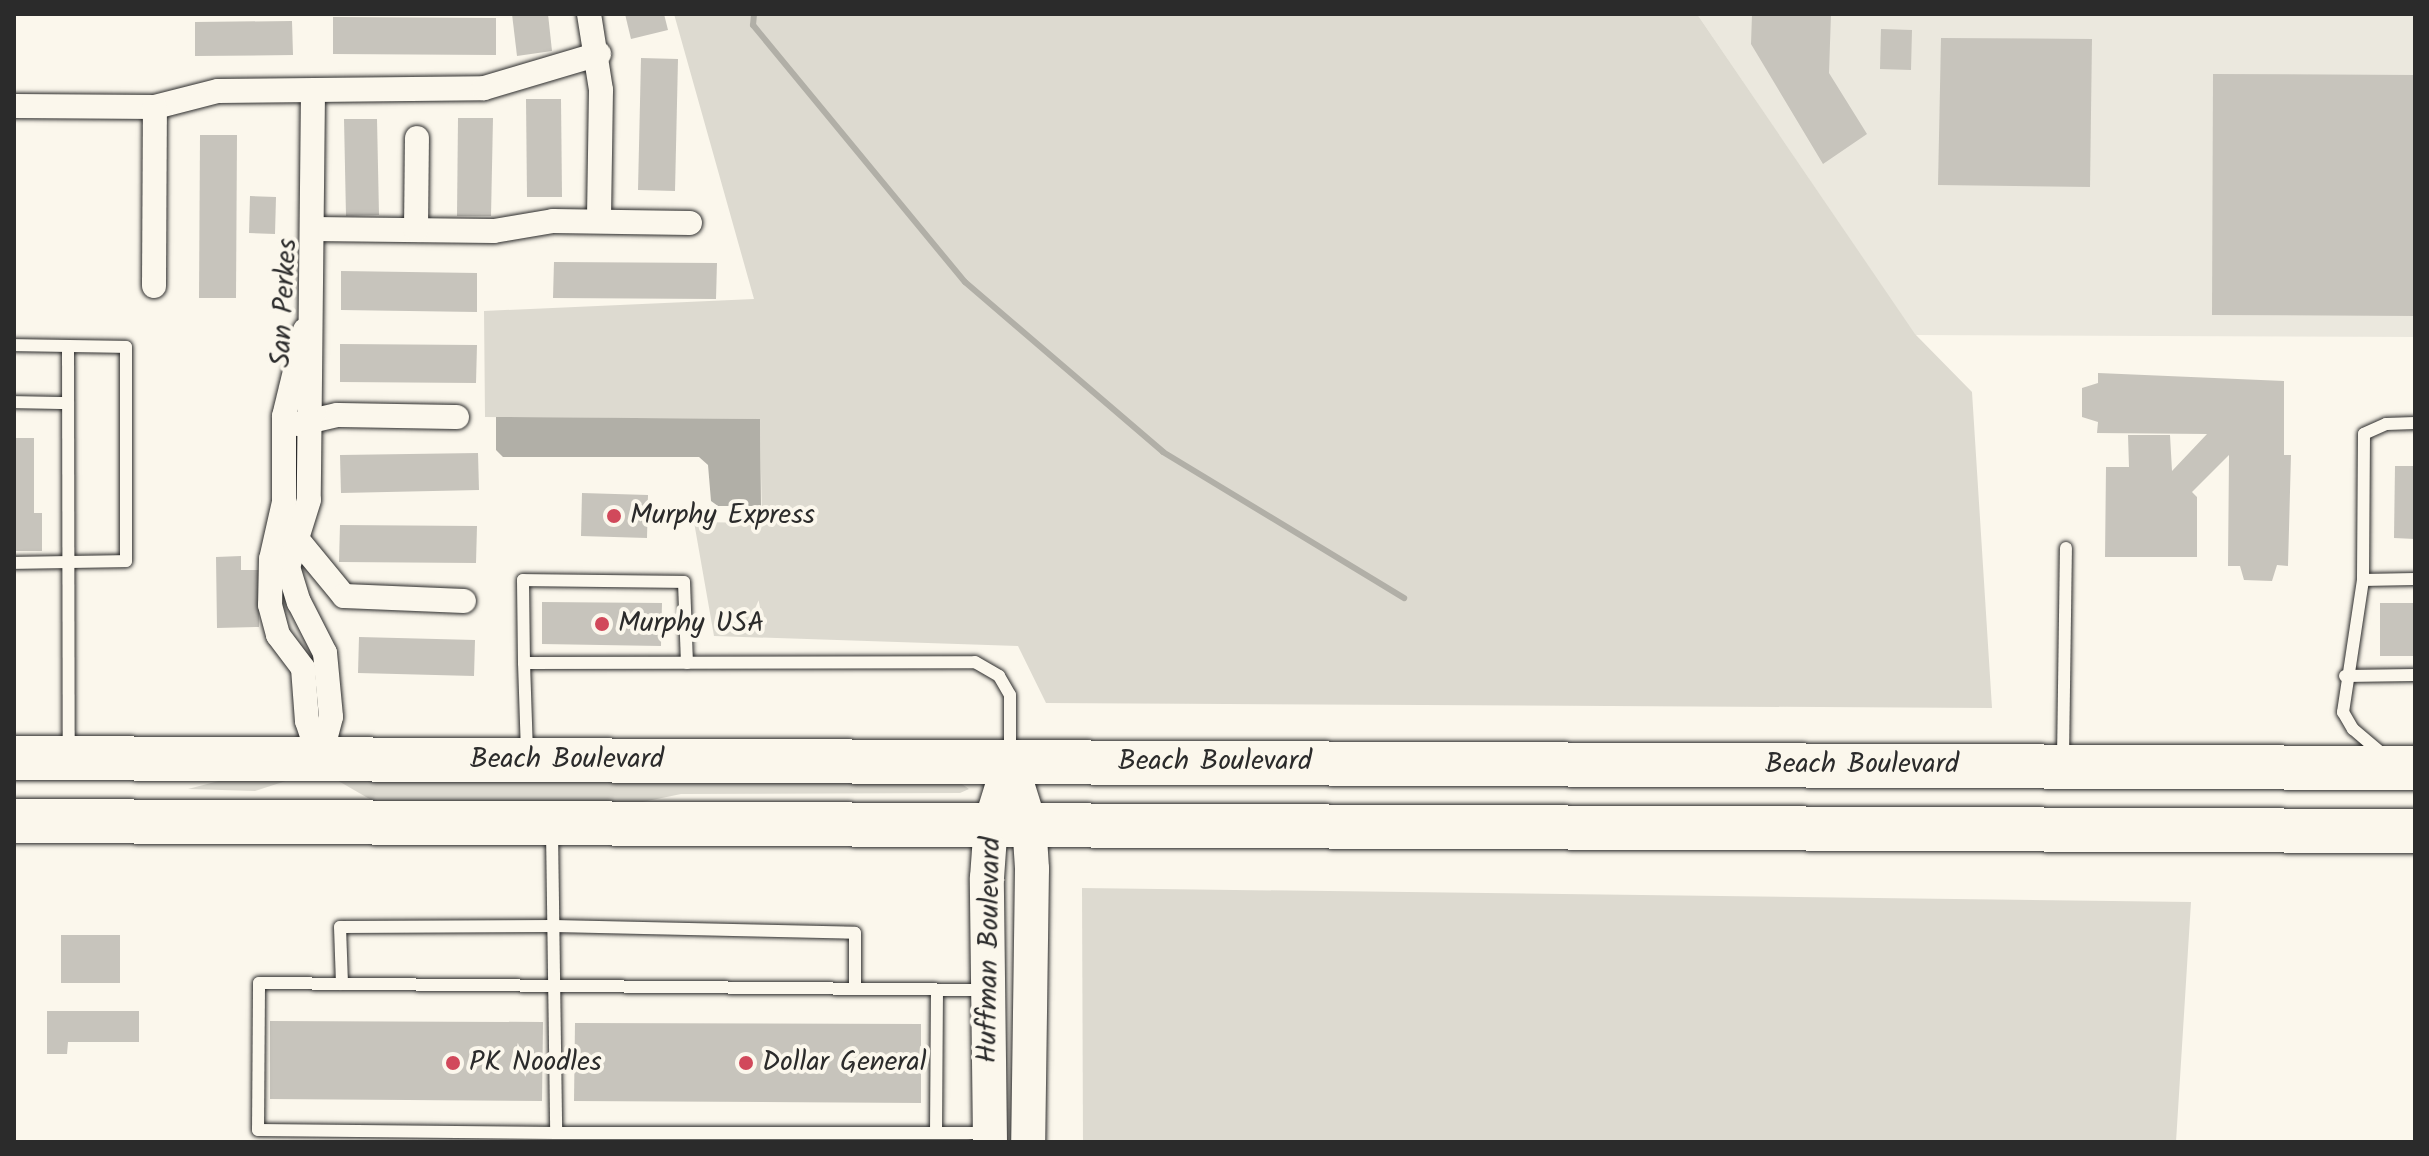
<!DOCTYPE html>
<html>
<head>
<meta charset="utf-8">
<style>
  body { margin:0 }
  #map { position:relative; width:2429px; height:1156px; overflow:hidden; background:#fbf7ec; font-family:Kalam,sans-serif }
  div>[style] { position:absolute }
  .built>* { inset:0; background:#ebe8de }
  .green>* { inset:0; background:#dddad0 }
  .water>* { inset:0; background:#b1afa7 }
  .stream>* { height:6px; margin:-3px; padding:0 3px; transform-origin:3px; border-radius:3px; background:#b1afa7 }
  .building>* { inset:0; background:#c7c4bc }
  .roads { filter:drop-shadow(0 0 2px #2b2b2b) drop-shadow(0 0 2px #2b2b2b) }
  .lane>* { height:12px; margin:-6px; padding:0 6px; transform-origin:6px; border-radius:6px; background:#fbf7ec }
  .street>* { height:24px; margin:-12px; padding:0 12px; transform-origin:12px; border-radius:12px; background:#fbf7ec }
  .secondary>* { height:34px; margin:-17px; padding:0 17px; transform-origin:17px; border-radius:17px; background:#fbf7ec }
  .highway>* { height:44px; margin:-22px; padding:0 22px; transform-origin:22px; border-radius:22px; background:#fbf7ec }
  .dots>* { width:22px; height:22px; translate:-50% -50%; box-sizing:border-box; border:4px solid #fbf7ec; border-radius:50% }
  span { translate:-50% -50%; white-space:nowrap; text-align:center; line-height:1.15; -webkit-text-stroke:8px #fbf7ec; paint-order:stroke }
  .street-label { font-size:28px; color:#2b2b2b }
  .poi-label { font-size:28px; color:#2b2b2b }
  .left { translate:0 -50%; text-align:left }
  .frame { position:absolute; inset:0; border:16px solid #2b2b2b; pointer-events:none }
</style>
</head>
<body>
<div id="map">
  <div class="built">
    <div style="clip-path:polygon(1697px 14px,2415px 14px,2415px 337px,1915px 335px)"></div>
  </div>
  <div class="green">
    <div style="clip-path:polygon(674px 14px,1697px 14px,1915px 334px,1972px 392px,1992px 708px,1046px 703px,1018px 646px,714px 636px,694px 522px,762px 523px,760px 419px,485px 417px,484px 311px,754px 299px)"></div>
    <div style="clip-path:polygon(234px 777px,289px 780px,255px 791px,188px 789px)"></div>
    <div style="clip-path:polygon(335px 779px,962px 784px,969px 789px,960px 793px,681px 794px,633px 804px,373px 801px)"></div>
    <div style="clip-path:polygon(1082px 888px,2191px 902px,2176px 1142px,1083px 1142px)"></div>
  </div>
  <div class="water">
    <div style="clip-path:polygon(496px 417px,760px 419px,761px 506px,718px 506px,711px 501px,708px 465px,699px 457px,503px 457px,496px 450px)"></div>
  </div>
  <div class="stream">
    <div style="left:754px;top:14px;width:11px;rotate:95deg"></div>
    <div style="left:753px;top:25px;width:333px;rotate:50.5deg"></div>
    <div style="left:965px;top:282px;width:261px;rotate:40.6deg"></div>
    <div style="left:1163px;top:452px;width:282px;rotate:31.2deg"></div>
  </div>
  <div class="building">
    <div style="clip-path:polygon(512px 14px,548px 14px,552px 51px,517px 56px)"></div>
    <div style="clip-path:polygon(625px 14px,664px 14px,668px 30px,631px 39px)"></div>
    <div style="clip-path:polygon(1752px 14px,1831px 14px,1829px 73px,1867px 134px,1823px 164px,1751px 44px)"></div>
    <div style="clip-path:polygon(333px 17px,496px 18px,496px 55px,333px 54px)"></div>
    <div style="clip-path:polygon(292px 21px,293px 55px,195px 56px,195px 22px)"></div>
    <div style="clip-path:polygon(1881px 29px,1912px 30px,1911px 70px,1880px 69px)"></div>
    <div style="clip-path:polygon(1941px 38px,2092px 39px,2090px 187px,1938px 185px)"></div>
    <div style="clip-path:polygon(641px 58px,678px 59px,675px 191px,638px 190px)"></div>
    <div style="clip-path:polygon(2213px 74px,2415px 75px,2415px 316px,2212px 315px)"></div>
    <div style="clip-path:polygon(526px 99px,561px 99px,562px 197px,527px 197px)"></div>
    <div style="clip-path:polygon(458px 118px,493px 118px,491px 216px,457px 216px)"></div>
    <div style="clip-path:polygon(344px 119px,377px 119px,379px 215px,346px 216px)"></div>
    <div style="clip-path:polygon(200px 135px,237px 135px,236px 298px,199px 298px)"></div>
    <div style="clip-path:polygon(250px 196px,276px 197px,275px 234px,249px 233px)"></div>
    <div style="clip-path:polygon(554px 262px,717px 263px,716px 299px,553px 298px)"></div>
    <div style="clip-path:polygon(341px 271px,477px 273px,477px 312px,341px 310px)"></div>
    <div style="clip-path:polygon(340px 344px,477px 345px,476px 383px,340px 382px)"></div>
    <div style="clip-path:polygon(2098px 373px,2284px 381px,2284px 455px,2291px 455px,2288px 566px,2277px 565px,2272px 581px,2244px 580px,2240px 566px,2228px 566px,2229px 455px,2192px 492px,2197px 497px,2197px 557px,2105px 557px,2106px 467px,2129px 467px,2128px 435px,2170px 435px,2172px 471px,2207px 434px,2097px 433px,2098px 422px,2082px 417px,2082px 388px,2098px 383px)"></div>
    <div style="clip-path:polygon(14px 438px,34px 438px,34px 513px,42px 513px,42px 551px,14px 551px)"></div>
    <div style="clip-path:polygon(478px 453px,479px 490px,341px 493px,340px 455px)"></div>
    <div style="clip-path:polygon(2395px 466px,2415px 466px,2415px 539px,2394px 538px)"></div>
    <div style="clip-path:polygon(582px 493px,648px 495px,647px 538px,581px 536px)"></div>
    <div style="clip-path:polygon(340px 525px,477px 526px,476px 563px,339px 562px)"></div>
    <div style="clip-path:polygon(241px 556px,241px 570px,259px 570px,259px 627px,217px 628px,216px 557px)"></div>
    <div style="clip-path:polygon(542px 602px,662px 603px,661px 646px,542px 644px)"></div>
    <div style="clip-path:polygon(2380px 603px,2415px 603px,2415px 656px,2380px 656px)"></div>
    <div style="clip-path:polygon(359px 637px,475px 640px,474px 676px,358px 673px)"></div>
    <div style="clip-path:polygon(61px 935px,120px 935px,120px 983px,61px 983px)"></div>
    <div style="clip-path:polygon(47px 1011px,139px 1011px,139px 1042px,68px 1042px,67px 1054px,47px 1054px)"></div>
    <div style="clip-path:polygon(270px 1021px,543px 1022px,542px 1101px,270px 1099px)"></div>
    <div style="clip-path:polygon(575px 1023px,921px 1024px,921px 1103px,574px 1101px)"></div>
  </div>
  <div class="roads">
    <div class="lane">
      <div style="left:14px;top:345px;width:112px;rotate:1deg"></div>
      <div style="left:126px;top:347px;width:214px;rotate:90deg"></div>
      <div style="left:126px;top:561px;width:112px;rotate:179deg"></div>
      <div style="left:68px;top:346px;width:405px;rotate:89.9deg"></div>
      <div style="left:14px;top:402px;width:54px;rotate:1.1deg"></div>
      <div style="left:2415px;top:423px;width:29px;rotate:178deg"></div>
      <div style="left:2386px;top:424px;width:24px;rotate:156deg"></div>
      <div style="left:2364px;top:434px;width:146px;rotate:90.4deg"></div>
      <div style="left:2363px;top:580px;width:52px;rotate:-1.1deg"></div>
      <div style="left:2363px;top:580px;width:134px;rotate:98.6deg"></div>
      <div style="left:2343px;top:712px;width:20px;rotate:60deg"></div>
      <div style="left:2353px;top:729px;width:43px;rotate:40.3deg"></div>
      <div style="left:524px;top:663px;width:83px;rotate:-90.7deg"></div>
      <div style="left:523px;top:580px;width:161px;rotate:0.7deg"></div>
      <div style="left:684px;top:582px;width:81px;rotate:87.9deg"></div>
      <div style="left:2345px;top:676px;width:70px;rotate:-0.8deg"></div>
      <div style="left:527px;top:753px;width:90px;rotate:-91.9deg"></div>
      <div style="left:524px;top:663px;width:451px;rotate:-0.1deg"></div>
      <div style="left:975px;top:662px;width:28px;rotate:30deg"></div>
      <div style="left:999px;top:676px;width:22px;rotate:60deg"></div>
      <div style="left:1010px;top:695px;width:58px;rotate:90deg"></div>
      <div style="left:2063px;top:759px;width:211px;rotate:-89.2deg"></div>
      <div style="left:552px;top:831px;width:302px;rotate:89.2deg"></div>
      <div style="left:556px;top:1133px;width:432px"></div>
      <div style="left:342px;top:984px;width:57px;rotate:-92deg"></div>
      <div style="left:340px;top:927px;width:214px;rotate:-0.3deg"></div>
      <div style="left:554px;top:926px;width:301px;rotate:1.3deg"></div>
      <div style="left:855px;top:933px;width:56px;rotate:90deg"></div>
      <div style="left:556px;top:1133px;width:298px;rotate:-179.4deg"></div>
      <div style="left:258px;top:1130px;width:147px;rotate:-89.6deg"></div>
      <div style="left:259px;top:983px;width:728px;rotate:0.55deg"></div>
      <div style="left:936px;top:1133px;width:143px;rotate:-89.6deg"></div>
    </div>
    <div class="street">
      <div style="left:589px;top:14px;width:77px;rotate:81deg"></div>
      <div style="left:601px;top:90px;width:130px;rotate:90.9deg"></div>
      <div style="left:313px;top:92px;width:408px;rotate:90.6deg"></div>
      <div style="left:309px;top:500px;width:70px;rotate:107.4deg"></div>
      <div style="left:288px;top:567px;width:37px;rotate:73deg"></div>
      <div style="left:299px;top:602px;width:57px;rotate:63deg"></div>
      <div style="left:325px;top:653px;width:64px;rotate:84.6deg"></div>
      <div style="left:331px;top:717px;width:43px;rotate:104.7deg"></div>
      <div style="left:14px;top:106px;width:141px;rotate:0.4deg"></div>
      <div style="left:155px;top:107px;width:65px;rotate:-14.3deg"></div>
      <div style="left:218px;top:91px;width:266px;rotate:-0.6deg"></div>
      <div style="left:484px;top:88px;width:120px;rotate:-16.5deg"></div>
      <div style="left:313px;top:229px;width:181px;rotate:0.6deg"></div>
      <div style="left:494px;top:231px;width:60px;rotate:-9.6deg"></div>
      <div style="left:553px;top:221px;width:137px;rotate:0.8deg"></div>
      <div style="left:416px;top:230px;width:92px;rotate:-89.4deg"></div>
      <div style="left:154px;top:286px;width:179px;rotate:-89.7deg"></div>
      <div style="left:305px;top:330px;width:89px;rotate:103.7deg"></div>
      <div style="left:284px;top:416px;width:86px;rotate:90deg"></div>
      <div style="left:284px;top:502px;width:58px;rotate:102.8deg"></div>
      <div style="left:271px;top:559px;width:46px;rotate:91.2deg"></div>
      <div style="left:270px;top:605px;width:31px;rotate:75deg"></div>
      <div style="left:278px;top:635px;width:41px;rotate:52.9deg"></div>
      <div style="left:303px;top:668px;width:53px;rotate:85.7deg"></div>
      <div style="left:307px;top:721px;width:40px;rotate:71.1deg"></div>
      <div style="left:298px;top:424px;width:40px;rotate:-13deg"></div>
      <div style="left:337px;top:415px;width:120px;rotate:1deg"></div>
      <div style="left:285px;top:534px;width:13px;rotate:23deg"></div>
      <div style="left:297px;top:539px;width:74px;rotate:50.5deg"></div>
      <div style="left:344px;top:596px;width:120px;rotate:2.4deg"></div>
    </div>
    <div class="secondary">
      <div style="left:1010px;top:761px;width:64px;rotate:72.7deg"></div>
      <div style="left:1029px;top:822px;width:47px;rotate:86.3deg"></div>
      <div style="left:1032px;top:869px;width:273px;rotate:90.8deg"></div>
      <div style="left:990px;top:1142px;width:264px;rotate:-90.7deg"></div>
      <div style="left:987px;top:878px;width:56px;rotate:-85.9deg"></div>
      <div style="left:991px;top:822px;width:64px;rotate:-72.7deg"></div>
    </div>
    <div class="highway">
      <div style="left:14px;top:758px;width:2401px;rotate:0.24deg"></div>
      <div style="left:14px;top:821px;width:2401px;rotate:0.24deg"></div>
    </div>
  </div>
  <div class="dots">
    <div style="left:614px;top:516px;background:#d1495b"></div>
    <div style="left:602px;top:624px;background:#d1495b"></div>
    <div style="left:453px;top:1063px;background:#d1495b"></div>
    <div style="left:746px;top:1063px;background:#d1495b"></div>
  </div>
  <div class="street-label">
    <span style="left:285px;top:303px;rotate:-87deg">San Perkes</span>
    <span style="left:567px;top:760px">Beach Boulevard</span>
    <span style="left:1215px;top:762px">Beach Boulevard</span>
    <span style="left:1862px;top:765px">Beach Boulevard</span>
    <span style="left:990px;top:950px;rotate:-89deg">Huffman Boulevard</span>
  </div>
  <div class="poi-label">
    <span class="left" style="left:630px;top:516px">Murphy Express</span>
    <span class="left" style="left:618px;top:624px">Murphy USA</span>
    <span class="left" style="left:469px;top:1063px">PK Noodles</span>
    <span class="left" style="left:762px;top:1063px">Dollar General</span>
  </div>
  <div class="frame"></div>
</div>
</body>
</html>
